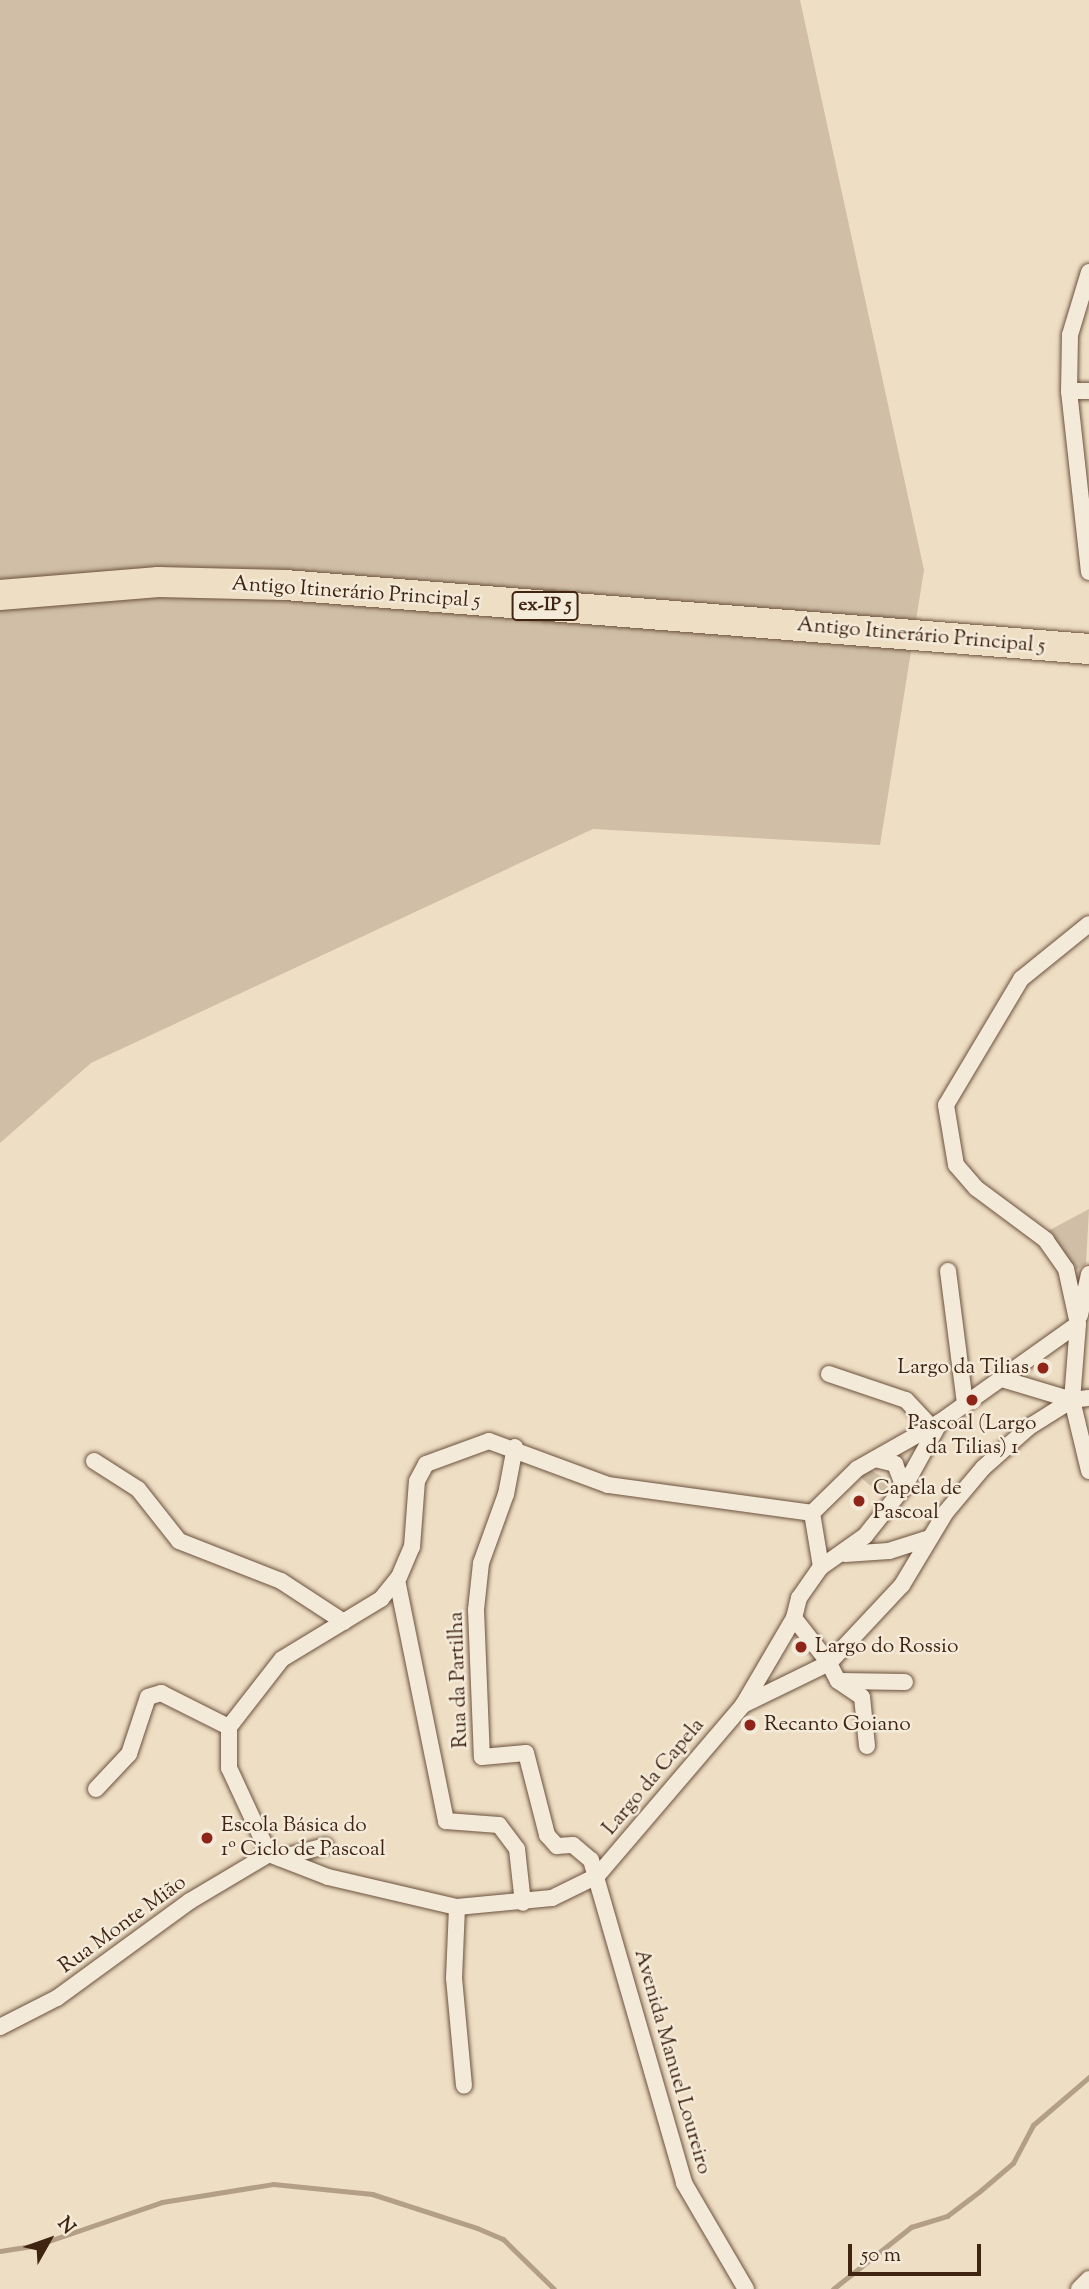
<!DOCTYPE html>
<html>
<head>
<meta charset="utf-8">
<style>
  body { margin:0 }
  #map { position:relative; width:1089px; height:2289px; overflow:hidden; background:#eedec4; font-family:"Sorts Mill Goudy",serif }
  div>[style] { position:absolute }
  .green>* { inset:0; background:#d0bea6 }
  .stream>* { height:5px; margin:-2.5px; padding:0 2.5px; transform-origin:2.5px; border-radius:2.5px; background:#b39f87 }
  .roads { filter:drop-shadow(0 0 2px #6c523e) drop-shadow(0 0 2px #6c523e) }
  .street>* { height:16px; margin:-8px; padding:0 8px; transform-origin:8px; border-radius:8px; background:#f4ead9 }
  .highway>* { height:30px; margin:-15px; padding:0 15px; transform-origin:15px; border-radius:15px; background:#eedec4 }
  .dots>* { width:19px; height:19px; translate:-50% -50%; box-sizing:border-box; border:4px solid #f4ead9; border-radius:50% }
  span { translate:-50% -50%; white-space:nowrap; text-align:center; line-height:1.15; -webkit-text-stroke:5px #f4ead9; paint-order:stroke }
  .shield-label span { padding:2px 5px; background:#f4ead9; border:2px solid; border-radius:5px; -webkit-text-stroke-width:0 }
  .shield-label { font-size:19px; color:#402412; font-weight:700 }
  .street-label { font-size:21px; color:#402412 }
  .poi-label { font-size:21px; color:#402412 }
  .right { translate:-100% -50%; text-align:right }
  .left { translate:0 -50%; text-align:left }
  .north { position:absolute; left:14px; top:2205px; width:70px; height:70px; -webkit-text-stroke:5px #f4ead9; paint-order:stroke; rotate:50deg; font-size:19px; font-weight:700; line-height:28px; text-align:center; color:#402412 }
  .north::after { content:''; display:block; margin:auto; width:24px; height:32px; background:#402412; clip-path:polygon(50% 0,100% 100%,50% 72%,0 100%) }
  .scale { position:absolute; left:848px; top:2244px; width:133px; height:32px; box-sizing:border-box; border:4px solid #402412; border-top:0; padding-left:9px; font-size:21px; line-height:24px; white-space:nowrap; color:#402412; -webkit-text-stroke:5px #f4ead9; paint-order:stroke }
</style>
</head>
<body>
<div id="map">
  <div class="green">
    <div style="clip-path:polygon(0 0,800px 0,924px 570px,880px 845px,593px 829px,91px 1063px,0 1143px)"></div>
    <div style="clip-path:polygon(1089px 1209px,1086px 1264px,1076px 1270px,1048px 1231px)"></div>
    <div style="clip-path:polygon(869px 1469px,889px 1481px,885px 1498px,858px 1475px)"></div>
  </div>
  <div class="stream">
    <div style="left:0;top:2251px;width:37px;rotate:-9deg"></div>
    <div style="left:37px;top:2245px;width:132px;rotate:-19deg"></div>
    <div style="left:162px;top:2202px;width:112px;rotate:-9.2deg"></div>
    <div style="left:273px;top:2184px;width:100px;rotate:5.8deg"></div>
    <div style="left:372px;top:2194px;width:110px;rotate:17.9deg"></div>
    <div style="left:477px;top:2228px;width:28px;rotate:23deg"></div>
    <div style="left:503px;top:2239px;width:71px;rotate:44.4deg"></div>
    <div style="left:833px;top:2289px;width:100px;rotate:-38.5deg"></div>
    <div style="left:911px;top:2227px;width:38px;rotate:-17deg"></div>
    <div style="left:947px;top:2216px;width:41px;rotate:-37.1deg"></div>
    <div style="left:980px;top:2191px;width:43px;rotate:-40.3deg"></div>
    <div style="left:1013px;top:2163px;width:43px;rotate:-62.2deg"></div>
    <div style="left:1033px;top:2125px;width:74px;rotate:-40.6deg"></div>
  </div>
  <div class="roads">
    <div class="street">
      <div style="left:1089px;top:272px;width:66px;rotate:106.8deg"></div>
      <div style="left:1070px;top:335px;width:56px;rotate:91deg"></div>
      <div style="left:1069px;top:391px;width:182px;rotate:83.7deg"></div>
      <div style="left:1069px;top:391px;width:20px"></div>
      <div style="left:948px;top:1271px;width:134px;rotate:82.7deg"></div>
      <div style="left:1080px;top:1315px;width:42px;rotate:-77.6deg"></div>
      <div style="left:1078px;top:1324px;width:56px;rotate:-102.3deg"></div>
      <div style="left:1066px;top:1269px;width:35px;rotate:-125deg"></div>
      <div style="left:1046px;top:1240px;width:87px;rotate:-143.4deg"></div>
      <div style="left:976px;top:1188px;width:30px;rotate:-131deg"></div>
      <div style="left:956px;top:1165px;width:61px;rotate:-99.5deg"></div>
      <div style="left:946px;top:1105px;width:147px;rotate:-59.2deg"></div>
      <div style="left:1021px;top:979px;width:87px;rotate:-39deg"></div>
      <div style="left:829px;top:1374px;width:81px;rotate:18.7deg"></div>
      <div style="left:906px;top:1400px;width:37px;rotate:47deg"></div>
      <div style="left:1072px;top:1400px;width:73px;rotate:76.5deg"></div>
      <div style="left:940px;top:1422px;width:95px;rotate:150.5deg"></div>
      <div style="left:857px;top:1469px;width:63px;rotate:135.6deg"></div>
      <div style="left:812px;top:1513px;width:55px;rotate:80.5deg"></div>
      <div style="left:821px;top:1567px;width:54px;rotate:-35.2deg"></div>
      <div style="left:865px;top:1536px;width:63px;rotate:-51.5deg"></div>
      <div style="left:904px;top:1487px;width:74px;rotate:-61deg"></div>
      <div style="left:940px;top:1422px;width:169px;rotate:-35.4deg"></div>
      <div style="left:1078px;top:1324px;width:76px;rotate:94.5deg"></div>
      <div style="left:1072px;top:1400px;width:73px;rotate:-163.3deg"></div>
      <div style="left:515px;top:1447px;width:48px;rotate:100.8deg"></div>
      <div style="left:506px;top:1494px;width:73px;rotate:109.9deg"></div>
      <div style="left:481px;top:1563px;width:47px;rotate:96.1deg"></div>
      <div style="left:476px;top:1610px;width:147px;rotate:87.7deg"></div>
      <div style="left:482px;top:1757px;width:44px;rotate:-5.2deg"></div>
      <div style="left:526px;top:1753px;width:85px;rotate:75.6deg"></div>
      <div style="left:547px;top:1835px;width:15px;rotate:48deg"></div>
      <div style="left:557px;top:1846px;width:16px;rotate:-4deg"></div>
      <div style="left:573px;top:1845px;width:23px;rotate:40deg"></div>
      <div style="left:591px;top:1860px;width:336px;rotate:73.9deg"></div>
      <div style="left:684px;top:2183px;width:123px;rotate:59.7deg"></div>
      <div style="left:875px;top:1459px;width:21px;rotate:14deg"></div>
      <div style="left:895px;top:1464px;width:25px;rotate:69deg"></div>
      <div style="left:94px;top:1461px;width:52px;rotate:32.5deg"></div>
      <div style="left:138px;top:1489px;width:66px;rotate:51.7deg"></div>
      <div style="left:179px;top:1541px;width:110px;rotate:21.4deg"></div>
      <div style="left:281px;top:1581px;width:75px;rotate:33.1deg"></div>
      <div style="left:845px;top:1554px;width:44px;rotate:-3.9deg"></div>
      <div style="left:889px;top:1551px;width:43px;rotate:-17.6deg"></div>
      <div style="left:397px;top:1580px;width:246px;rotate:78.5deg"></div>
      <div style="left:446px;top:1821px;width:53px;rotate:4.3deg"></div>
      <div style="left:499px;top:1825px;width:30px;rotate:53deg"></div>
      <div style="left:517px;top:1849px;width:54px;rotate:83.7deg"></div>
      <div style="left:794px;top:1618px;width:21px;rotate:-76deg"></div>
      <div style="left:799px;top:1598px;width:38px;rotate:-55deg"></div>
      <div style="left:841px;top:1681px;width:64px;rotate:0.9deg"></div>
      <div style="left:867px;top:1746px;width:49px;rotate:-95.8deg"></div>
      <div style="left:862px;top:1697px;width:29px;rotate:-146deg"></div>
      <div style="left:838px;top:1681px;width:20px;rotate:-117deg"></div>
      <div style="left:829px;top:1663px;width:107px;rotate:-46.9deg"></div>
      <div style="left:902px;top:1585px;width:85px;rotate:-58.9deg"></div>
      <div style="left:946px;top:1512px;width:57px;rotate:-49.9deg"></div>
      <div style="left:983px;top:1468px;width:62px;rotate:-41.7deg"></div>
      <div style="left:1029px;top:1427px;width:51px;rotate:-32.1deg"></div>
      <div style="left:1072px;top:1400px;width:17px;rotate:-7deg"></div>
      <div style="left:96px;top:1789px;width:48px;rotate:-46.7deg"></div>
      <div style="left:129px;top:1754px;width:60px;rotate:-71.6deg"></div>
      <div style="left:148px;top:1697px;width:14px;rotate:-17deg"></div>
      <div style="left:161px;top:1693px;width:76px;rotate:26.6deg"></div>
      <div style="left:269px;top:1854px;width:95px;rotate:-114.9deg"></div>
      <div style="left:229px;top:1768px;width:41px;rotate:-90deg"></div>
      <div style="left:229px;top:1727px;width:86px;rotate:-52.1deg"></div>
      <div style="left:282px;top:1659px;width:116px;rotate:-31.2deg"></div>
      <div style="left:381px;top:1599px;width:28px;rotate:-51deg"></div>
      <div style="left:399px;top:1577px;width:33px;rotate:-67deg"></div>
      <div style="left:412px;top:1547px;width:66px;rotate:-85.7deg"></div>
      <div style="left:417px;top:1481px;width:19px;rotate:-62deg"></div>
      <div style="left:426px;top:1464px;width:67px;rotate:-20.1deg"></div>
      <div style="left:489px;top:1441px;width:127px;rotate:20.3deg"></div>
      <div style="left:608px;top:1485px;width:206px;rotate:7.8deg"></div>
      <div style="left:269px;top:1854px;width:63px;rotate:21.3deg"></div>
      <div style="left:328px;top:1877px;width:132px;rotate:13.1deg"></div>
      <div style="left:457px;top:1907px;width:95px;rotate:-5.4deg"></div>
      <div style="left:552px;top:1898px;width:50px;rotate:-26.1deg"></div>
      <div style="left:597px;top:1876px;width:225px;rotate:-49.5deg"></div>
      <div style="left:743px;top:1705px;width:101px;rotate:-59.6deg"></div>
      <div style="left:794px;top:1618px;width:57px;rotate:52.1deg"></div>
      <div style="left:829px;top:1663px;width:96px;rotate:154deg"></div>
      <div style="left:280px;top:1858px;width:47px;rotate:-14.9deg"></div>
      <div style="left:457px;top:1907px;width:71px;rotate:92.4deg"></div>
      <div style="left:454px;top:1978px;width:108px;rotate:84.7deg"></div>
      <div style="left:0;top:2027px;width:64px;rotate:-27deg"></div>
      <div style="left:57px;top:1998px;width:165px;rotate:-36.1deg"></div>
      <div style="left:190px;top:1901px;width:92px;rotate:-30.7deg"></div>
      <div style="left:1079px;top:2289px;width:14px;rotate:-45deg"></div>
    </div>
    <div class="highway">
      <div style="left:0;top:595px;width:159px;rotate:-4.7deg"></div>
      <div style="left:158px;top:582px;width:127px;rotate:1.4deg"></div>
      <div style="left:285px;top:585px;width:807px;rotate:4.55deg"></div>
    </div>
  </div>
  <div class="dots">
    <div style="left:1043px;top:1368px;background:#8f2418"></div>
    <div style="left:972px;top:1400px;background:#8f2418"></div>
    <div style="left:859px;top:1501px;background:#8f2418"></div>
    <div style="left:801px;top:1647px;background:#8f2418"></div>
    <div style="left:750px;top:1725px;background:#8f2418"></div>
    <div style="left:207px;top:1838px;background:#8f2418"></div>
  </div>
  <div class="shield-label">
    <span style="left:545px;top:606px">ex-IP 5</span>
  </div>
  <div class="street-label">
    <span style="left:356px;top:593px;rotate:4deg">Antigo Itinerário Principal 5</span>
    <span style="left:921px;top:636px;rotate:5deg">Antigo Itinerário Principal 5</span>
    <span style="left:459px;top:1680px;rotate:-92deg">Rua da Partilha</span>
    <span style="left:654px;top:1777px;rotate:-50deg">Largo da Capela</span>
    <span style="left:123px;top:1925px;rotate:-36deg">Rua Monte Mião</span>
    <span style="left:672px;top:2062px;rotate:74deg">Avenida Manuel Loureiro</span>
  </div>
  <div class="poi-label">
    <span class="right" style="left:1029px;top:1368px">Largo da Tilias</span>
    <span style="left:972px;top:1436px">Pascoal (Largo<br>da Tilias) 1</span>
    <span class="left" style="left:873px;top:1501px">Capela de<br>Pascoal</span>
    <span class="left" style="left:815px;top:1647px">Largo do Rossio</span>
    <span class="left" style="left:764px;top:1725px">Recanto Goiano</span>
    <span class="left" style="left:221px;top:1838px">Escola Básica do<br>1º Ciclo de Pascoal</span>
  </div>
  <div class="north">N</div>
  <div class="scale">50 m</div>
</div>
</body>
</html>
